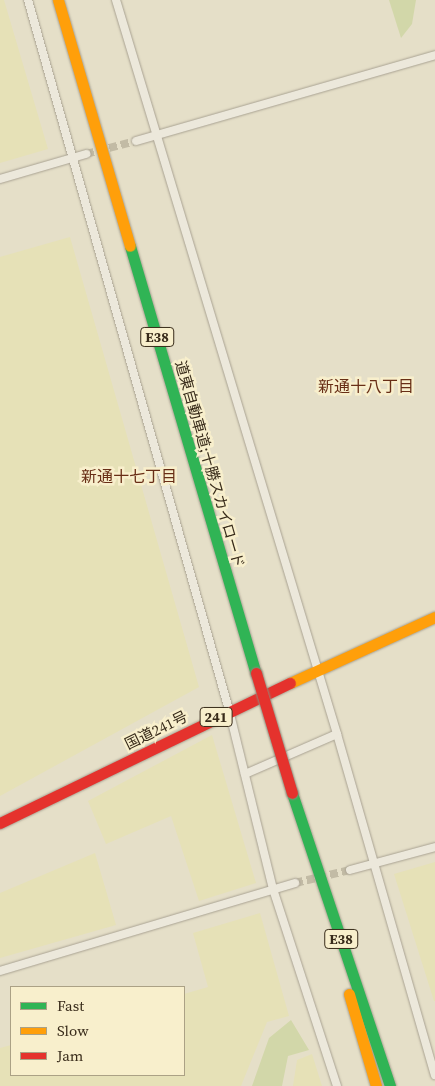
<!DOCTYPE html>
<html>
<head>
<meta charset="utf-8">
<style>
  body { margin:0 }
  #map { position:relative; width:435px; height:1086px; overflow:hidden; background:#e5dfc8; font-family:"Source Serif 4","Noto Sans JP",serif }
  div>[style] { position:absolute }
  .farmland>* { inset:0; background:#e6e1b7 }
  .green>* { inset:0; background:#d2d7a9 }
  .street-tunnel>* { height:8px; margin-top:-4px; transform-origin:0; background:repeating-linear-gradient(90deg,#c2bba5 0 8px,transparent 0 12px) }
  .roads { filter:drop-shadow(0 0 1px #a9a292) drop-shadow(0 0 1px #a9a292) }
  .street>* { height:8px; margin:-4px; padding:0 4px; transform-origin:4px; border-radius:4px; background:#ece8db }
  .fast>* { height:11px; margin:-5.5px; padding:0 5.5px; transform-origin:5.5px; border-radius:5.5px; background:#30b455 }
  .slow>* { height:11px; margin:-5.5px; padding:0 5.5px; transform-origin:5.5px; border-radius:5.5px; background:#ff9f0a }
  .jam>* { height:11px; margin:-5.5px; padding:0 5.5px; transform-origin:5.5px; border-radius:5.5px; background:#e5322d }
  .bridges { filter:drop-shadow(0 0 1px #8f8879) drop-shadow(0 0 1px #8f8879) }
  .jam-bridge>* { height:11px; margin:-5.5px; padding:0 5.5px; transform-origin:5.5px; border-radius:5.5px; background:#e5322d }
  span { translate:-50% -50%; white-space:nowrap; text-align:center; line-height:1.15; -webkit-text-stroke:5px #f8efcc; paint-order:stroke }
  .shield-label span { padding:1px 4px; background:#f8efcc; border:1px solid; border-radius:4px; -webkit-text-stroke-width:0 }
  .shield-label { font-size:14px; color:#382b1a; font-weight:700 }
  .street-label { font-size:15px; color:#382b1a }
  .neighbourhood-label { font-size:16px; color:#682e16 }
  .legend { position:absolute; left:10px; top:986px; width:175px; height:90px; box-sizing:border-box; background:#f8efcc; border:1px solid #aba185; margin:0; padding:6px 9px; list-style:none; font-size:15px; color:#382b1a }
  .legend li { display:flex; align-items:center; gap:10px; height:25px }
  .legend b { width:25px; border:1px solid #aba185 }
</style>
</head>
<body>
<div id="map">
  <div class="farmland">
    <div style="clip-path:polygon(0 0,4px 0,48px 149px,0 163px)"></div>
    <div style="clip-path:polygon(70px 237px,199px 687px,0 796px,0 257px)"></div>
    <div style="clip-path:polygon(212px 735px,256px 883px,199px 901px,171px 816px,106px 844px,88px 801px)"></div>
    <div style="clip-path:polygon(95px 853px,116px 925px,0 958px,0 893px)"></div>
    <div style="clip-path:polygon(435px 862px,435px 1001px,434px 1001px,394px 874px)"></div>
    <div style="clip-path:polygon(260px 913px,289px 1016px,267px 1022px,241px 1086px,0 1086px,0 1048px,11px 1045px,11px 1075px,184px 1075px,184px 994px,208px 987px,193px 933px)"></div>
    <div style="clip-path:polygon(312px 1054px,322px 1086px,293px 1086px,297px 1060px)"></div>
  </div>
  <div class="green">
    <div style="clip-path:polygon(389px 0,416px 0,412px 24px,401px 38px)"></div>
    <div style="clip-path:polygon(291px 1020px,309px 1050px,288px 1056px,282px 1086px,252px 1086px,269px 1038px)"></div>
  </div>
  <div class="street-tunnel">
    <div style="left:86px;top:154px;width:52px;rotate:-14.6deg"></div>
    <div style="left:295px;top:883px;width:57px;rotate:-13.3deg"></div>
  </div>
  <div class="roads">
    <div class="street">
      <div style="left:28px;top:0;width:738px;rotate:74.19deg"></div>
      <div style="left:229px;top:710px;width:184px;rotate:76.2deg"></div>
      <div style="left:273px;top:889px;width:207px;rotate:72deg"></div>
      <div style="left:116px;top:0;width:767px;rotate:73.24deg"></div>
      <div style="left:337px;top:734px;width:355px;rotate:74deg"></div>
      <div style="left:136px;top:141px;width:311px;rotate:-16deg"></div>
      <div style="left:0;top:179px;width:90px;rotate:-16.2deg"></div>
      <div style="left:245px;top:774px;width:100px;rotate:-23.5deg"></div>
      <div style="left:350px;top:870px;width:88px;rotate:-15.1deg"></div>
      <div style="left:0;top:971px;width:308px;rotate:-16.6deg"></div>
    </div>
    <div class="fast">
      <div style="left:130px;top:246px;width:445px;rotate:73.6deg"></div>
      <div style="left:292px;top:793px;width:309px;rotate:71.5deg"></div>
    </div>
    <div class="slow">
      <div style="left:58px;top:0;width:256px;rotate:73.7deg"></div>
      <div style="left:290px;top:683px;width:159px;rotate:-24.5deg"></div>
      <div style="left:349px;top:994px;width:96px;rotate:73.6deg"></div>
    </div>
    <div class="jam">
      <div style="left:0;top:823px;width:322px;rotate:-25.8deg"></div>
    </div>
  </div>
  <div class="bridges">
    <div class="jam-bridge">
      <div style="left:256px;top:673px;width:125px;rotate:73.3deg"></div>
    </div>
  </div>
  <div class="shield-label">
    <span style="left:157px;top:337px">E38</span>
    <span style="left:216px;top:717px">241</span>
    <span style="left:341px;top:939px">E38</span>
  </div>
  <div class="street-label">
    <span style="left:210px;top:464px;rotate:74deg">道東自動車道;十勝スカイロード</span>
    <span style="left:156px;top:730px;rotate:-26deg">国道241号</span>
  </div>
  <div class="neighbourhood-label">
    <span style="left:366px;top:386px">新通十八丁目</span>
    <span style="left:129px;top:476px">新通十七丁目</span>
  </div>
  <ul class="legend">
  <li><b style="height:6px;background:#30b455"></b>Fast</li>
  <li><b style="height:6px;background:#ff9f0a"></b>Slow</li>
  <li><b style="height:6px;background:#e5322d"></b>Jam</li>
  </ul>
</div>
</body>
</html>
